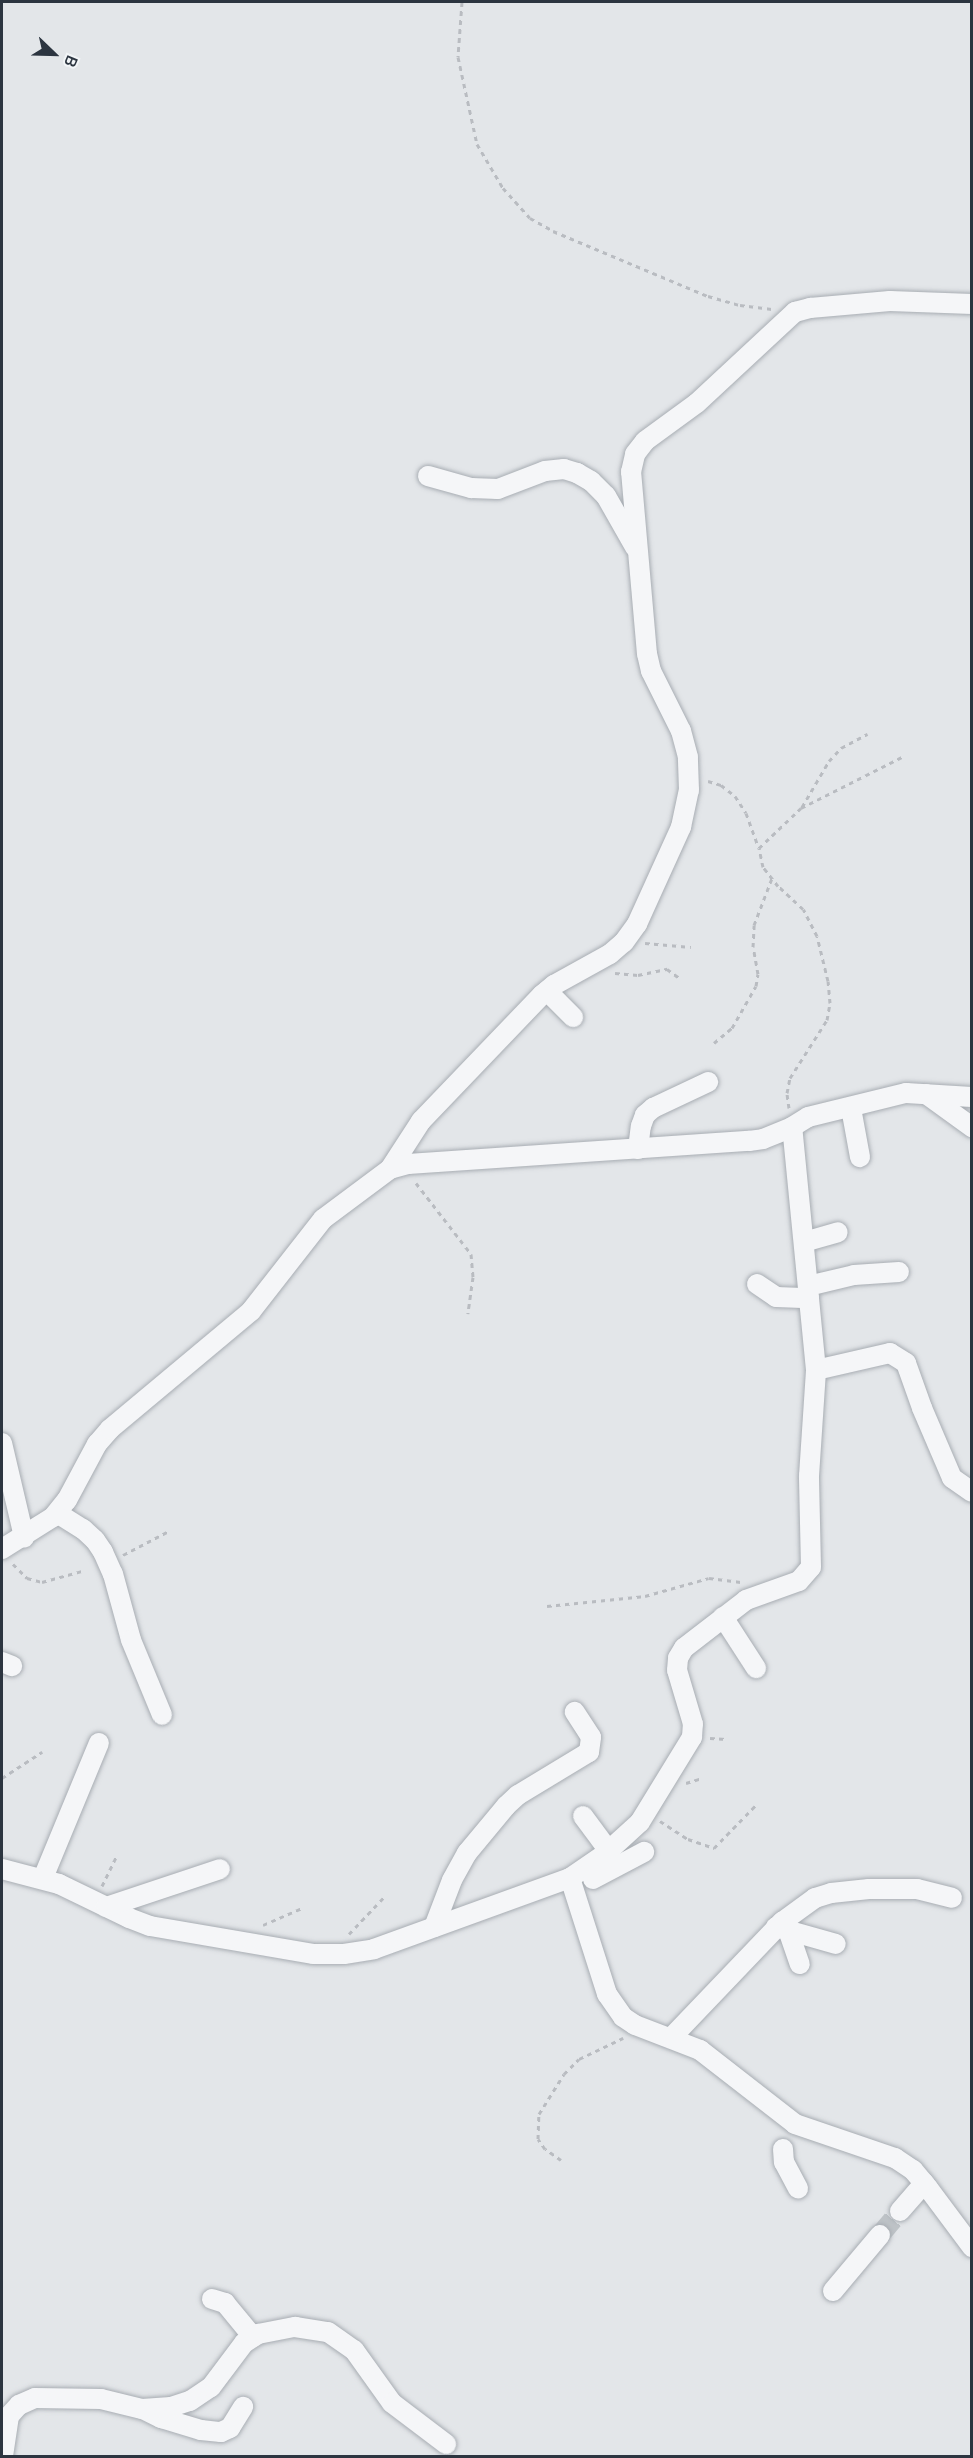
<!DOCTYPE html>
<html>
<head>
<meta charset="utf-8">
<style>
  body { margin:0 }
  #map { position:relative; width:973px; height:2458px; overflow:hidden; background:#e3e6e9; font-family:"Nunito Sans",sans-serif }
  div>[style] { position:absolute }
  .minor-tunnel>* { height:20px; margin-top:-10px; transform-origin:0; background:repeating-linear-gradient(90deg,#bec3c7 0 20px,transparent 0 30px) }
  .path>* { height:3px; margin-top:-1.5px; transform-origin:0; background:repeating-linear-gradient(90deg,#b9bcc1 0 4.5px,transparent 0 9px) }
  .roads { filter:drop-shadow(0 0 2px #a8adb3) drop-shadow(0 0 2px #a8adb3) }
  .minor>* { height:20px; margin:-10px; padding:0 10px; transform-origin:10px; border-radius:10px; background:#f5f6f8 }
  span { translate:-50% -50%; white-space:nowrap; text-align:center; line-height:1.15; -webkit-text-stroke:6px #f2f5f7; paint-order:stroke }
  .frame { position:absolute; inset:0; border:3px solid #2c3540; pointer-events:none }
  .north { position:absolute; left:24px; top:24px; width:60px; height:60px; -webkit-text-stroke:4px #f2f5f7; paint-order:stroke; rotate:113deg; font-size:16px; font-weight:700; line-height:24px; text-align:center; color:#2c3540 }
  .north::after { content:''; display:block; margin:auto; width:21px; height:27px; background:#2c3540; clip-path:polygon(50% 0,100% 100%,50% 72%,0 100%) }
</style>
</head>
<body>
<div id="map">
  <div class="minor-tunnel">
    <div style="left:880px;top:2235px;width:31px;rotate:-50deg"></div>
  </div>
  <div class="path">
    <div style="left:462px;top:2px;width:55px;rotate:94.2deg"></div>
    <div style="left:458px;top:57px;width:89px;rotate:77.7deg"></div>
    <div style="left:477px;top:144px;width:51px;rotate:59.4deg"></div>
    <div style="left:503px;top:188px;width:40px;rotate:48deg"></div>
    <div style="left:530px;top:218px;width:26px;rotate:29deg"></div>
    <div style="left:553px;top:231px;width:168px;rotate:22.8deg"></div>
    <div style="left:708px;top:296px;width:33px;rotate:16deg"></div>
    <div style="left:740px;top:305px;width:32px;rotate:7deg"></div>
    <div style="left:708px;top:781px;width:14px;rotate:17deg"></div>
    <div style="left:721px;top:785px;width:18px;rotate:38deg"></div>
    <div style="left:735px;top:796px;width:20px;rotate:57deg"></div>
    <div style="left:746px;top:813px;width:37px;rotate:70deg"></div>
    <div style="left:802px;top:807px;width:53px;rotate:-59.6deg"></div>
    <div style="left:829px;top:761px;width:18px;rotate:-47deg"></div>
    <div style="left:841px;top:748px;width:30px;rotate:-28deg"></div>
    <div style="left:645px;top:943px;width:46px;rotate:5deg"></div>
    <div style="left:615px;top:973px;width:23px;rotate:5deg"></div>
    <div style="left:638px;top:975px;width:30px;rotate:-12deg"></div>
    <div style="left:667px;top:969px;width:17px;rotate:36deg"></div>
    <div style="left:714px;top:1043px;width:23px;rotate:-40deg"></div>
    <div style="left:732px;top:1028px;width:48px;rotate:-60.3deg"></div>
    <div style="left:756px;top:986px;width:12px;rotate:-81deg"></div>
    <div style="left:758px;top:974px;width:27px;rotate:-100deg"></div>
    <div style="left:753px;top:947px;width:22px;rotate:-87deg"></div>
    <div style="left:754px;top:925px;width:50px;rotate:-69deg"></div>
    <div style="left:789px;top:1108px;width:15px;rotate:-98deg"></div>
    <div style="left:787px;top:1093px;width:15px;rotate:-79deg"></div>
    <div style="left:790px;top:1078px;width:69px;rotate:-57.5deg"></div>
    <div style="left:827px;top:1020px;width:17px;rotate:-80deg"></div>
    <div style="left:830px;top:1003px;width:22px;rotate:-95deg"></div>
    <div style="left:828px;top:981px;width:46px;rotate:-103.7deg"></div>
    <div style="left:817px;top:936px;width:30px;rotate:-117deg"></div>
    <div style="left:803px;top:909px;width:34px;rotate:-137deg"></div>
    <div style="left:778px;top:886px;width:24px;rotate:-128deg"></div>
    <div style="left:763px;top:867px;width:19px;rotate:-102deg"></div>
    <div style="left:759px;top:848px;width:58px;rotate:-43.6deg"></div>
    <div style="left:801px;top:808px;width:115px;rotate:-26.8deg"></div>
    <div style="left:416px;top:1183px;width:90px;rotate:52.2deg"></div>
    <div style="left:471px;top:1254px;width:23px;rotate:85deg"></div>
    <div style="left:473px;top:1277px;width:37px;rotate:98deg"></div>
    <div style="left:123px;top:1555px;width:52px;rotate:-27.6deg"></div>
    <div style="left:13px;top:1564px;width:20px;rotate:45deg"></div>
    <div style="left:27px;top:1578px;width:16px;rotate:15deg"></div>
    <div style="left:42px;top:1582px;width:41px;rotate:-15.4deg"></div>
    <div style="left:547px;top:1606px;width:99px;rotate:-5.8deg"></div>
    <div style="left:645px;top:1596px;width:66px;rotate:-15.7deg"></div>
    <div style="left:709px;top:1578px;width:32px;rotate:7deg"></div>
    <div style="left:710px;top:1738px;width:16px;rotate:4deg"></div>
    <div style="left:2px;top:1778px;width:48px;rotate:-33deg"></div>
    <div style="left:686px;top:1783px;width:14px;rotate:-17deg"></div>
    <div style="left:660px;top:1821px;width:33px;rotate:33deg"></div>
    <div style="left:688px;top:1839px;width:28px;rotate:19deg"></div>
    <div style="left:714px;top:1848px;width:60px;rotate:-45.7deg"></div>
    <div style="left:102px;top:1886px;width:34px;rotate:-64deg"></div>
    <div style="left:263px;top:1925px;width:43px;rotate:-23.6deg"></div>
    <div style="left:349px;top:1934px;width:52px;rotate:-46.5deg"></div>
    <div style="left:561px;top:2160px;width:19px;rotate:-145deg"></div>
    <div style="left:545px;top:2149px;width:12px;rotate:-125deg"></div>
    <div style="left:538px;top:2139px;width:25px;rotate:-88deg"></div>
    <div style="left:539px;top:2114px;width:47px;rotate:-58deg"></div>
    <div style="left:564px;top:2074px;width:21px;rotate:-45deg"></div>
    <div style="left:579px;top:2059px;width:49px;rotate:-25.5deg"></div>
  </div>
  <div class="roads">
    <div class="minor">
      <div style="left:428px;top:476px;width:45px;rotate:15.6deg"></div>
      <div style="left:471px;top:488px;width:27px;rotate:2deg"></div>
      <div style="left:498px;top:489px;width:50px;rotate:-21deg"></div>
      <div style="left:545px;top:471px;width:19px;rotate:-6deg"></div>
      <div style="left:564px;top:469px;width:14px;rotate:17deg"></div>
      <div style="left:577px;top:473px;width:16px;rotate:30deg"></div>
      <div style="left:591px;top:481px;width:21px;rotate:45deg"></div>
      <div style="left:606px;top:496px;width:59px;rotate:60.4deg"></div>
      <div style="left:547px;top:991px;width:37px;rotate:45deg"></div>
      <div style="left:926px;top:1094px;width:57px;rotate:35.7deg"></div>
      <div style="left:851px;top:1108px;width:50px;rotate:79.6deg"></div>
      <div style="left:638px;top:1149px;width:23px;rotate:-83deg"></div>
      <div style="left:641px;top:1126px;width:12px;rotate:-70deg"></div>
      <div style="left:645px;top:1115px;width:11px;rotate:-41deg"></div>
      <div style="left:653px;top:1108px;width:61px;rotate:-25.3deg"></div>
      <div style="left:390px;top:1169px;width:57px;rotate:-57.1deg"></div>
      <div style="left:421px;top:1121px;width:175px;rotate:-46.2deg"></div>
      <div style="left:542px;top:995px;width:16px;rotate:-40deg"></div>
      <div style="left:554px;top:985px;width:64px;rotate:-29deg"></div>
      <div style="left:610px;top:954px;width:18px;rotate:-41deg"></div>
      <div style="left:624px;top:942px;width:22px;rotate:-54deg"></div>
      <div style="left:637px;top:924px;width:107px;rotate:-65.6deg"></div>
      <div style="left:681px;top:827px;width:38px;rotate:-78deg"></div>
      <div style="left:689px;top:790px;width:33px;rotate:-92deg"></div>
      <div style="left:688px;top:757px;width:27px;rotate:-105deg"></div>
      <div style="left:681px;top:731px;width:67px;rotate:-116.6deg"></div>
      <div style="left:651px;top:671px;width:17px;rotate:-103deg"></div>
      <div style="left:647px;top:654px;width:183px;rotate:-95deg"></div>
      <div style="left:631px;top:472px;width:18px;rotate:-77deg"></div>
      <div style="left:635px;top:454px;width:16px;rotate:-52deg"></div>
      <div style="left:645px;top:441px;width:64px;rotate:-36.2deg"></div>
      <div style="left:697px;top:403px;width:134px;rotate:-42.9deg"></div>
      <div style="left:795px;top:312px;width:16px;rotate:-15deg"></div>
      <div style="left:810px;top:308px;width:80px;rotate:-5deg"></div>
      <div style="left:890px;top:301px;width:82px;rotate:2.1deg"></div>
      <div style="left:804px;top:1242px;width:35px;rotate:-16deg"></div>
      <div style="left:757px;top:1284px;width:23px;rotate:34deg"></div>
      <div style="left:776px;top:1297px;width:33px;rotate:2deg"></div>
      <div style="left:808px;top:1286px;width:47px;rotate:-13.4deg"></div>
      <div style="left:854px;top:1275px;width:45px;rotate:-3.8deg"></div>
      <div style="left:816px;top:1370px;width:76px;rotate:-12.9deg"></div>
      <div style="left:890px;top:1353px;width:19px;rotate:32deg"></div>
      <div style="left:906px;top:1363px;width:48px;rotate:70.4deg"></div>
      <div style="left:922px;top:1408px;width:76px;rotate:66.8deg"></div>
      <div style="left:952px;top:1478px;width:24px;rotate:35deg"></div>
      <div style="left:2px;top:1443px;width:97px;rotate:76.8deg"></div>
      <div style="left:57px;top:1513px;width:31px;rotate:32deg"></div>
      <div style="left:83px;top:1529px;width:16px;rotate:43deg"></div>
      <div style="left:95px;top:1540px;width:14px;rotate:56deg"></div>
      <div style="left:103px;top:1552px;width:24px;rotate:66deg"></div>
      <div style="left:113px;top:1574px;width:68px;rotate:74.7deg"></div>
      <div style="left:131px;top:1640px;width:81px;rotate:67.5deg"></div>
      <div style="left:2px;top:1549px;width:60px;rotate:-32.1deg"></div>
      <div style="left:53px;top:1517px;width:22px;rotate:-51deg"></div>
      <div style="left:67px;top:1500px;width:64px;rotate:-61.8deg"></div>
      <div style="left:97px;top:1444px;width:20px;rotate:-49deg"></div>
      <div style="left:110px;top:1429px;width:184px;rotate:-39.9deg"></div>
      <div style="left:251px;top:1311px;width:117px;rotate:-52deg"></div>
      <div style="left:323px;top:1219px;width:84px;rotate:-36.7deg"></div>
      <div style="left:390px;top:1169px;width:19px;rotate:-16deg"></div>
      <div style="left:408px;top:1164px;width:342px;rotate:-3.9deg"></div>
      <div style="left:749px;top:1141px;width:14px;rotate:-8deg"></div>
      <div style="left:763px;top:1139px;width:31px;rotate:-22deg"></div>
      <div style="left:792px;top:1127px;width:19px;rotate:-32deg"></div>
      <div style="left:808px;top:1117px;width:101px;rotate:-13.8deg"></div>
      <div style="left:906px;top:1093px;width:66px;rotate:3.5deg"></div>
      <div style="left:723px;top:1617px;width:61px;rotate:57.1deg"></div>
      <div style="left:2px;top:1662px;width:11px;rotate:22deg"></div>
      <div style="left:583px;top:1816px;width:44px;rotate:53.4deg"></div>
      <div style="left:2px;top:1869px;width:59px;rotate:14.7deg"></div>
      <div style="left:59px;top:1884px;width:78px;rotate:25.9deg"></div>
      <div style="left:129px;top:1918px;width:22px;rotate:21deg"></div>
      <div style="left:150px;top:1926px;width:165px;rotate:9.7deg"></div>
      <div style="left:313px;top:1954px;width:31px"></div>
      <div style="left:344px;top:1954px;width:30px;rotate:-9deg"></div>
      <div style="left:374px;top:1949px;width:208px;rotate:-19.9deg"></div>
      <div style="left:570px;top:1878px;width:42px;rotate:-34.4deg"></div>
      <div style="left:605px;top:1854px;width:47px;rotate:-42.4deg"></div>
      <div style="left:640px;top:1822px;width:100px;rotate:-58.5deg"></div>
      <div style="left:692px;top:1737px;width:13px;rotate:-86deg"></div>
      <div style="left:693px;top:1724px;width:56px;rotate:-106.5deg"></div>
      <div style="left:677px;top:1670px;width:12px;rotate:-85deg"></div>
      <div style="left:678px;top:1658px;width:12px;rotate:-59deg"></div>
      <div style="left:684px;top:1648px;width:78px;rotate:-37.7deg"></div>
      <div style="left:746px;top:1600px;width:56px;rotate:-19.7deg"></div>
      <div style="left:799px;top:1581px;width:18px;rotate:-49deg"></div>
      <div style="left:811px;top:1567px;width:91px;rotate:-91.3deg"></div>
      <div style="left:809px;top:1476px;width:106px;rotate:-86.2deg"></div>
      <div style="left:816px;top:1370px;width:244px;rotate:-95.6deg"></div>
      <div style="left:43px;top:1878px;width:146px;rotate:-67.5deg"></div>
      <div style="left:570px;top:1878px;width:122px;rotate:72.3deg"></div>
      <div style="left:607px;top:1994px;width:28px;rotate:55deg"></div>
      <div style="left:623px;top:2017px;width:14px;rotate:34deg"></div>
      <div style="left:635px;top:2025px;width:70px;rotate:21deg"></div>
      <div style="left:700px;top:2050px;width:120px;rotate:37.9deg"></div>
      <div style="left:795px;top:2124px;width:106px;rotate:18.8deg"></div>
      <div style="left:895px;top:2158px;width:22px;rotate:34deg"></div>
      <div style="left:913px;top:2170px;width:23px;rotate:50deg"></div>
      <div style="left:928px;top:2188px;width:74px;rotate:53.3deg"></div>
      <div style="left:593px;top:1879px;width:58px;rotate:-27.9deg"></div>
      <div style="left:106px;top:1907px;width:120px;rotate:-18.4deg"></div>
      <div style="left:434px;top:1927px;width:50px;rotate:-69deg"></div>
      <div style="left:452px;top:1880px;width:31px;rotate:-61deg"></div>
      <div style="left:467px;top:1853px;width:61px;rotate:-50.3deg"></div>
      <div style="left:506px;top:1806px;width:16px;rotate:-43deg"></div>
      <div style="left:518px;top:1795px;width:83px;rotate:-31.2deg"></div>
      <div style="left:589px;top:1752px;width:15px;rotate:-82deg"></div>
      <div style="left:591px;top:1737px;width:30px;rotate:-123deg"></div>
      <div style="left:776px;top:1927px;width:62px;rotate:15.8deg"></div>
      <div style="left:788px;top:1930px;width:36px;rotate:71deg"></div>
      <div style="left:671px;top:2038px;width:161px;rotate:-46.3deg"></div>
      <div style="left:782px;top:1922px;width:41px;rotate:-36deg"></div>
      <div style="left:815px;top:1898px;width:17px;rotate:-17deg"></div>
      <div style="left:831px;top:1893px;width:38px;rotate:-6deg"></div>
      <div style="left:869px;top:1889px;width:48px"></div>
      <div style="left:917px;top:1889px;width:36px;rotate:14deg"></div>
      <div style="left:783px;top:2149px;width:13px;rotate:86deg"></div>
      <div style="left:784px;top:2162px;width:30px;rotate:62deg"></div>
      <div style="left:900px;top:2211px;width:37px;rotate:-49deg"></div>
      <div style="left:833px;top:2291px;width:73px;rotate:-50deg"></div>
      <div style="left:212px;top:2299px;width:14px;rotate:17deg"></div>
      <div style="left:225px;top:2303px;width:44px;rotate:50.5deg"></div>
      <div style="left:145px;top:2410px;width:18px;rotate:27deg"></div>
      <div style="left:161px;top:2418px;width:42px;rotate:16.7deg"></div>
      <div style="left:201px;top:2430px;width:20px;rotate:6deg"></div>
      <div style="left:221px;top:2432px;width:10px;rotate:-24deg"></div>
      <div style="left:230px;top:2428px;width:25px;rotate:-58deg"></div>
      <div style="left:3px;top:2456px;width:40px;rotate:-81.5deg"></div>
      <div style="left:9px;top:2416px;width:15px;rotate:-48deg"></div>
      <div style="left:19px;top:2405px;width:17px;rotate:-24deg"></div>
      <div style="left:35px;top:2398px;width:66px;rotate:0.9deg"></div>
      <div style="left:101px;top:2399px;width:42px;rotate:13.7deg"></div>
      <div style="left:142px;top:2409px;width:29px;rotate:-4deg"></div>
      <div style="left:171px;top:2407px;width:20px;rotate:-18deg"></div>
      <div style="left:190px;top:2401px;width:25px;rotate:-34deg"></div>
      <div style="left:211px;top:2387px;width:55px;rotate:-53.1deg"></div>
      <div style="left:244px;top:2343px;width:17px;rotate:-33deg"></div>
      <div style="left:258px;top:2334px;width:38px;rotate:-11deg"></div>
      <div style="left:295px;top:2327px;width:33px;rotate:9deg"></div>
      <div style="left:328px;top:2332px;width:32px;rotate:35deg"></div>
      <div style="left:354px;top:2350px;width:65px;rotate:54.4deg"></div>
      <div style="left:392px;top:2403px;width:68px;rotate:37.2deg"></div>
    </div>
  </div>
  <div class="frame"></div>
  <div class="north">B</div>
</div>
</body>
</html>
